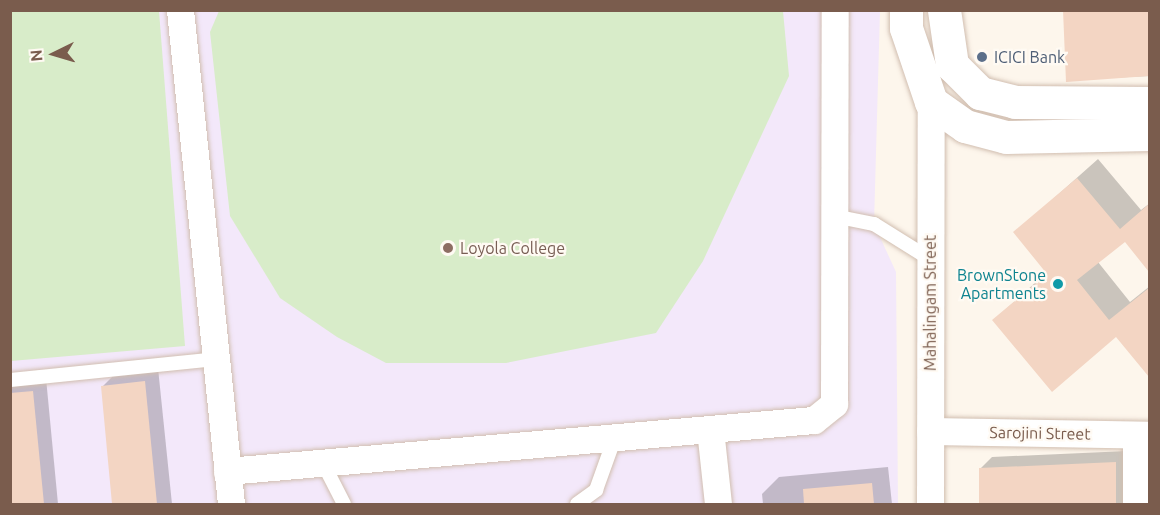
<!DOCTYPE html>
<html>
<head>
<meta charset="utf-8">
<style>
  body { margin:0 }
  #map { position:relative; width:1160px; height:515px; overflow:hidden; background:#fdf6ec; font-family:Ubuntu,sans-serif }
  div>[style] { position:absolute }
  .education>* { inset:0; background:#f3e8fa }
  .green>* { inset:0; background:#d8ecc9 }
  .shadow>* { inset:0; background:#0003 }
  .building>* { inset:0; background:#f3d5c3 }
  .roads { filter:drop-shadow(0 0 2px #d1beb0) drop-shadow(0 0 2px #d1beb0) }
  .service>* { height:14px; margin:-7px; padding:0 7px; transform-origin:7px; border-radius:7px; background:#fff }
  .minor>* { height:27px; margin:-13.5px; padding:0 13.5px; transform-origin:13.5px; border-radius:13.5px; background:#fff }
  .secondary>* { height:33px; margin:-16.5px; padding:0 16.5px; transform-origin:16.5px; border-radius:16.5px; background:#fff }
  .dots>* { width:16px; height:16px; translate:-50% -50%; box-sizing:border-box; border:3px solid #fffaf3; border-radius:50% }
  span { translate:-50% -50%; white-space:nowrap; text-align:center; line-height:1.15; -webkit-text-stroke:4.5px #fffaf3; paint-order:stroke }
  .service-label { font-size:16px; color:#4e5e75 }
  .left { translate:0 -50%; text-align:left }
  .education-label { font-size:16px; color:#785e54 }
  .culture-label { font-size:16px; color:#0d838f }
  .right { translate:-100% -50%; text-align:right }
  .street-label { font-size:16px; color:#7a5c4d }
  .frame { position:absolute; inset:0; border:12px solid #7a5c4d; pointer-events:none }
  .north { position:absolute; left:24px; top:24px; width:60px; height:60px; -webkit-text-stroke:4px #fffaf3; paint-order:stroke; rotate:265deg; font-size:16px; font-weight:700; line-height:24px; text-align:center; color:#7a5c4d }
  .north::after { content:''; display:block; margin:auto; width:21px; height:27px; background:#7a5c4d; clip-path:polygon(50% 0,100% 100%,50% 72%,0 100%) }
</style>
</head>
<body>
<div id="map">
  <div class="education">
    <div style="clip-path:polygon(10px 11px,880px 11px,874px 224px,896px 272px,898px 504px,11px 504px)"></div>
  </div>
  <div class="green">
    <div style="clip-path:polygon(11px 10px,159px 11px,185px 346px,11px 361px)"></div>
    <div style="clip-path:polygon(219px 11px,783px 11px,789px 76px,703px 261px,656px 333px,506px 363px,386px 363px,337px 337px,280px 298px,230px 216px,210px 32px)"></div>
  </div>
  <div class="shadow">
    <div style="clip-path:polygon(1065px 10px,1150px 10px,1150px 76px,1067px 80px)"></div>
    <div style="clip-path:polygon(1098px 159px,1141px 210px,1150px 203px,1150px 270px,1125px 240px,1098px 262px,1130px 302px,1150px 286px,1150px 374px,1117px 335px,994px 320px,1047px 272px,1015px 233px)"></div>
    <div style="clip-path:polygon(158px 368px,172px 504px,114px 504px,103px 386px,116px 373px)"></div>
    <div style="clip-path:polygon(46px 378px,58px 504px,10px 504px,10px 381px)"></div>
    <div style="clip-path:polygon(1127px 451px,1127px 504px,981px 504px,980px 469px,992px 457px)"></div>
    <div style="clip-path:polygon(888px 467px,892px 504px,763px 504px,762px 494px,779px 477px)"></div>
  </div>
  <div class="building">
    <div style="clip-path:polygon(1063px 10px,1149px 10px,1149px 76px,1066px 82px)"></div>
    <div style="clip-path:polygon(1077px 178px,1120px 229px,1149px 204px,1149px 272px,1125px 242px,1077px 280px,1109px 320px,1149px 288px,1149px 377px,1116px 337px,1052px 392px,992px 320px,1047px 274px,1013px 232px)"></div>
    <div style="clip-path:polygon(145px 381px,157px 504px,112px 504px,101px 386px)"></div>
    <div style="clip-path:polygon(33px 391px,44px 504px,10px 504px,10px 393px)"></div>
    <div style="clip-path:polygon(1116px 462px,1116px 504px,979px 504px,979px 468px)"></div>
    <div style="clip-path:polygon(872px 483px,874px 504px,804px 504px,803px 489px)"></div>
  </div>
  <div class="roads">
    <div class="service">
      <div style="left:834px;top:216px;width:41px;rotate:11.3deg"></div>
      <div style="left:874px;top:224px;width:66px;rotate:32deg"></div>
      <div style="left:10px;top:380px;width:207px;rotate:-5.8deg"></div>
      <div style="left:323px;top:463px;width:46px;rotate:62.9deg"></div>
      <div style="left:577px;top:504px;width:24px;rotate:-36deg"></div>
      <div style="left:596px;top:490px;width:56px;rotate:-70.3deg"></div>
    </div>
    <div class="minor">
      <div style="left:180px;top:10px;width:497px;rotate:84.1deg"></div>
      <div style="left:710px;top:429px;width:75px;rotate:83.9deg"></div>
      <div style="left:930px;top:431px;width:220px;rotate:1deg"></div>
      <div style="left:227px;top:471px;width:589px;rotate:-4.97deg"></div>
      <div style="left:814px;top:420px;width:26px;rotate:-39deg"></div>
      <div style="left:834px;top:404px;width:394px;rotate:-89.9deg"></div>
      <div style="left:930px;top:504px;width:402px;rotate:-89.9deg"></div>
      <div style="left:1136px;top:504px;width:69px;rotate:-90deg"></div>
    </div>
    <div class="secondary">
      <div style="left:906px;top:10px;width:18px;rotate:90deg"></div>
      <div style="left:906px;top:28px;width:78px;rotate:71.3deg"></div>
      <div style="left:931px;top:102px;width:42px;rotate:35.2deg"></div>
      <div style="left:965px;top:126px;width:42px;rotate:15deg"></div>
      <div style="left:1006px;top:137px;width:144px;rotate:-1.2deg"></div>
      <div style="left:944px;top:10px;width:56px;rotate:81.7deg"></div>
      <div style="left:952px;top:65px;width:40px;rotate:45deg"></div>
      <div style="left:980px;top:93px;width:36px;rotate:14deg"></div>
      <div style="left:1015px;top:102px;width:135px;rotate:0.4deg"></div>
    </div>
  </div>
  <div class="dots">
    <div style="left:982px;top:57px;background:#5c6f8a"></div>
    <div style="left:448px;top:248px;background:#8d6e63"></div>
    <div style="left:1058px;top:284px;background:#0f9aa8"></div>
  </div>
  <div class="service-label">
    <span class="left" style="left:994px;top:57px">ICICI Bank</span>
  </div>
  <div class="education-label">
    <span class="left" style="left:460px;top:248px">Loyola College</span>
  </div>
  <div class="culture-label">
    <span class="right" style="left:1046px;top:284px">BrownStone<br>Apartments</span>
  </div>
  <div class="street-label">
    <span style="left:930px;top:303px;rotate:-90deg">Mahalingam Street</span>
    <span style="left:1040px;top:433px;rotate:1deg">Sarojini Street</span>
  </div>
  <div class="frame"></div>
  <div class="north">N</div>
</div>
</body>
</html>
